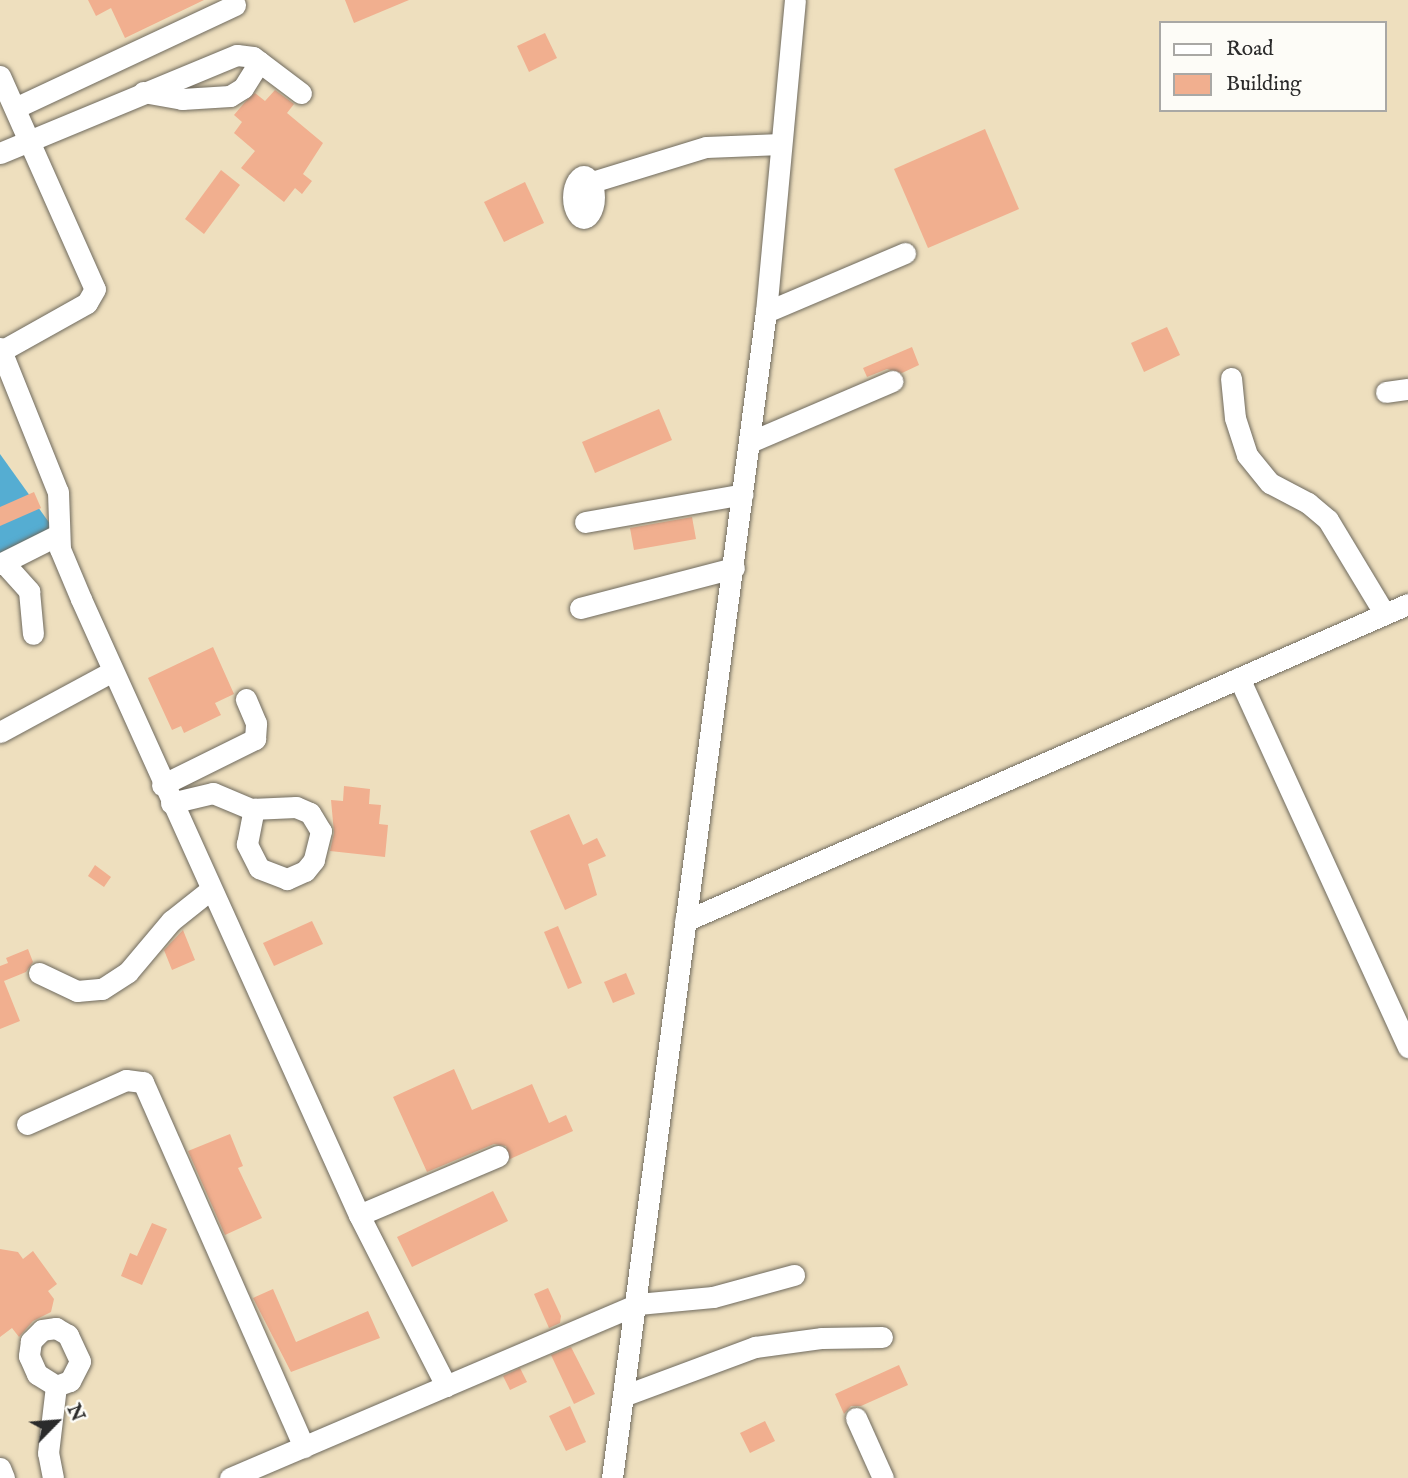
<!DOCTYPE html>
<html>
<head>
<meta charset="utf-8">
<style>
  body { margin:0 }
  #map { position:relative; width:1408px; height:1478px; overflow:hidden; background:#eedfbe; font-family:"IM FELL English",serif }
  div>[style] { position:absolute }
  .water>* { inset:0; background:#55add2 }
  .building>* { inset:0; background:#f1af8f }
  .roads { filter:drop-shadow(0 0 2px #6f6a5e) drop-shadow(0 0 2px #6f6a5e) }
  .minor>* { height:21px; margin:-10.5px; padding:0 10.5px; transform-origin:10.5px; border-radius:10.5px; background:#fff }
  .minor>.ring { margin:-10.5px; padding:0; box-sizing:content-box; background:none; border:21px solid #fff; border-radius:50% }
  span { translate:-50% -50%; white-space:nowrap; text-align:center; line-height:1.15; -webkit-text-stroke:6px #fdfcf7; paint-order:stroke }
  .legend { position:absolute; left:1159px; top:21px; width:228px; height:91px; box-sizing:border-box; background:#fdfcf7; border:2px solid #a9a8a5; margin:0; padding:9px 12px; list-style:none; font-size:21px; color:#2b2b2b }
  .legend li { display:flex; align-items:center; gap:14px; height:35px }
  .legend b { width:35px; border:2px solid #a9a8a5 }
  .north { position:absolute; left:21px; top:1387px; width:70px; height:70px; -webkit-text-stroke:5px #fdfcf7; paint-order:stroke; rotate:65deg; font-size:19px; font-weight:700; line-height:28px; text-align:center; color:#2b2b2b }
  .north::after { content:''; display:block; margin:auto; width:24px; height:32px; background:#2b2b2b; clip-path:polygon(50% 0,100% 100%,50% 72%,0 100%) }
</style>
</head>
<body>
<div id="map">
  <div class="water">
    <div style="clip-path:polygon(0 454px,58px 535px,0 557px)"></div>
  </div>
  <div class="building">
    <div style="clip-path:polygon(88px 0,204px 0,125px 38px,111px 8px,96px 16px)"></div>
    <div style="clip-path:polygon(345px 0,409px 0,354px 23px)"></div>
    <div style="clip-path:polygon(545px 33px,557px 58px,529px 72px,517px 46px)"></div>
    <div style="clip-path:polygon(275px 90px,294px 104px,287px 113px,323px 143px,303px 174px,312px 181px,302px 194px,295px 188px,284px 202px,241px 168px,255px 151px,234px 133px,242px 122px,234px 115px,245px 102px,255px 93px,265px 101px)"></div>
    <div style="clip-path:polygon(985px 129px,1019px 209px,928px 248px,894px 169px)"></div>
    <div style="clip-path:polygon(221px 170px,240px 185px,204px 234px,185px 219px)"></div>
    <div style="clip-path:polygon(525px 182px,544px 223px,504px 242px,484px 202px)"></div>
    <div style="clip-path:polygon(1167px 327px,1180px 355px,1144px 372px,1131px 343px)"></div>
    <div style="clip-path:polygon(912px 347px,919px 365px,902px 373px,887px 369px,867px 377px,863px 368px)"></div>
    <div style="clip-path:polygon(659px 409px,672px 440px,595px 473px,582px 442px)"></div>
    <div style="clip-path:polygon(34px 492px,41px 508px,0 526px,0 507px)"></div>
    <div style="clip-path:polygon(692px 517px,696px 539px,634px 550px,630px 528px)"></div>
    <div style="clip-path:polygon(213px 647px,234px 694px,215px 703px,221px 715px,184px 733px,181px 726px,172px 730px,148px 678px)"></div>
    <div style="clip-path:polygon(344px 786px,370px 789px,369px 804px,381px 805px,379px 824px,388px 825px,385px 857px,330px 851px,334px 833px,331px 800px,343px 801px)"></div>
    <div style="clip-path:polygon(569px 814px,583px 845px,597px 838px,606px 856px,588px 864px,597px 895px,565px 910px,530px 831px)"></div>
    <div style="clip-path:polygon(95px 865px,111px 877px,104px 887px,88px 876px)"></div>
    <div style="clip-path:polygon(312px 921px,323px 944px,274px 966px,263px 943px)"></div>
    <div style="clip-path:polygon(558px 926px,582px 983px,568px 989px,544px 932px)"></div>
    <div style="clip-path:polygon(183px 930px,195px 960px,172px 970px,164px 950px)"></div>
    <div style="clip-path:polygon(28px 949px,33px 962px,26px 972px,4px 981px,20px 1021px,0 1029px,0 966px,8px 963px,6px 958px)"></div>
    <div style="clip-path:polygon(626px 973px,635px 994px,613px 1003px,604px 982px)"></div>
    <div style="clip-path:polygon(454px 1069px,472px 1110px,532px 1084px,549px 1123px,566px 1115px,573px 1131px,510px 1159px,506px 1146px,494px 1144px,427px 1172px,393px 1097px)"></div>
    <div style="clip-path:polygon(230px 1134px,243px 1166px,238px 1168px,262px 1218px,225px 1235px,188px 1151px)"></div>
    <div style="clip-path:polygon(493px 1191px,508px 1221px,412px 1267px,397px 1237px)"></div>
    <div style="clip-path:polygon(152px 1223px,167px 1229px,142px 1285px,121px 1276px,130px 1253px,137px 1256px)"></div>
    <div style="clip-path:polygon(0 1249px,18px 1252px,23px 1259px,33px 1251px,57px 1284px,48px 1291px,54px 1299px,51px 1312px,33px 1321px,19px 1337px,12px 1328px,0 1337px)"></div>
    <div style="clip-path:polygon(548px 1288px,561px 1316px,560px 1323px,549px 1328px,534px 1294px)"></div>
    <div style="clip-path:polygon(273px 1289px,296px 1342px,368px 1311px,380px 1338px,291px 1372px,253px 1298px)"></div>
    <div style="clip-path:polygon(571px 1347px,595px 1394px,574px 1404px,551px 1355px)"></div>
    <div style="clip-path:polygon(899px 1365px,908px 1385px,861px 1406px,851px 1406px,844px 1414px,835px 1394px)"></div>
    <div style="clip-path:polygon(520px 1368px,527px 1382px,510px 1390px,503px 1376px)"></div>
    <div style="clip-path:polygon(570px 1406px,586px 1442px,566px 1451px,549px 1416px)"></div>
    <div style="clip-path:polygon(765px 1421px,775px 1441px,750px 1453px,740px 1433px)"></div>
  </div>
  <div class="roads">
    <div class="minor">
      <div style="left:0;top:76px;width:233px;rotate:66deg"></div>
      <div style="left:95px;top:289px;width:16px;rotate:120deg"></div>
      <div style="left:87px;top:303px;width:98px;rotate:150.8deg"></div>
      <div style="left:143px;top:92px;width:40px;rotate:10deg"></div>
      <div style="left:182px;top:99px;width:48px;rotate:-3.6deg"></div>
      <div style="left:230px;top:96px;width:15px;rotate:-32deg"></div>
      <div style="left:243px;top:88px;width:31px;rotate:-58deg"></div>
      <div style="left:15px;top:108px;width:243px;rotate:-25.1deg"></div>
      <div style="left:0;top:153px;width:256px;rotate:-22.5deg"></div>
      <div style="left:237px;top:55px;width:16px;rotate:7deg"></div>
      <div style="left:253px;top:57px;width:60px;rotate:36.9deg"></div>
      <div class="ring" style="left:573px;top:176px;width:-1px;height:-1px"></div>
      <div style="left:592px;top:182px;width:119px;rotate:-17.1deg"></div>
      <div style="left:706px;top:147px;width:75px;rotate:-2.3deg"></div>
      <div style="left:766px;top:312px;width:151px;rotate:-23deg"></div>
      <div style="left:0;top:348px;width:155px;rotate:68.1deg"></div>
      <div style="left:58px;top:492px;width:57px;rotate:88deg"></div>
      <div style="left:60px;top:549px;width:54px;rotate:67.2deg"></div>
      <div style="left:81px;top:599px;width:676px;rotate:65.71deg"></div>
      <div style="left:359px;top:1215px;width:192px;rotate:63deg"></div>
      <div style="left:1231px;top:378px;width:40px;rotate:84.3deg"></div>
      <div style="left:1235px;top:418px;width:39px;rotate:72deg"></div>
      <div style="left:1247px;top:455px;width:36px;rotate:51deg"></div>
      <div style="left:1270px;top:483px;width:43px;rotate:27.8deg"></div>
      <div style="left:1308px;top:503px;width:26px;rotate:40deg"></div>
      <div style="left:1328px;top:520px;width:109px;rotate:58.9deg"></div>
      <div style="left:1386px;top:392px;width:22px;rotate:-8deg"></div>
      <div style="left:750px;top:442px;width:155px;rotate:-23.2deg"></div>
      <div style="left:585px;top:522px;width:160px;rotate:-10deg"></div>
      <div style="left:4px;top:563px;width:38px;rotate:48deg"></div>
      <div style="left:29px;top:591px;width:43px;rotate:84.7deg"></div>
      <div style="left:0;top:564px;width:65px;rotate:-26.6deg"></div>
      <div style="left:580px;top:608px;width:159px;rotate:-14.6deg"></div>
      <div style="left:1239px;top:678px;width:406px;rotate:65.4deg"></div>
      <div style="left:0;top:732px;width:128px;rotate:-28.4deg"></div>
      <div style="left:162px;top:785px;width:104px;rotate:-26.3deg"></div>
      <div style="left:255px;top:739px;width:16px;rotate:-86deg"></div>
      <div style="left:256px;top:723px;width:26px;rotate:-113deg"></div>
      <div style="left:171px;top:803px;width:43px;rotate:-13.4deg"></div>
      <div style="left:213px;top:793px;width:41px;rotate:22.8deg"></div>
      <div style="left:251px;top:809px;width:45px;rotate:-2.5deg"></div>
      <div style="left:296px;top:807px;width:15px;rotate:23deg"></div>
      <div style="left:310px;top:813px;width:21px;rotate:59deg"></div>
      <div style="left:321px;top:831px;width:30px;rotate:104deg"></div>
      <div style="left:314px;top:860px;width:14px;rotate:129deg"></div>
      <div style="left:305px;top:871px;width:20px;rotate:156deg"></div>
      <div style="left:287px;top:879px;width:30px;rotate:-159deg"></div>
      <div style="left:259px;top:868px;width:27px;rotate:-117deg"></div>
      <div style="left:247px;top:844px;width:36px;rotate:-79deg"></div>
      <div style="left:685px;top:921px;width:789px;rotate:-23.68deg"></div>
      <div style="left:39px;top:973px;width:42px;rotate:25.3deg"></div>
      <div style="left:77px;top:991px;width:25px;rotate:-5deg"></div>
      <div style="left:102px;top:989px;width:31px;rotate:-33deg"></div>
      <div style="left:128px;top:972px;width:67px;rotate:-49.9deg"></div>
      <div style="left:171px;top:921px;width:50px;rotate:-38.5deg"></div>
      <div style="left:27px;top:1124px;width:108px;rotate:-24deg"></div>
      <div style="left:126px;top:1080px;width:17px;rotate:7deg"></div>
      <div style="left:143px;top:1082px;width:399px;rotate:66.2deg"></div>
      <div style="left:359px;top:1215px;width:151px;rotate:-23deg"></div>
      <div style="left:623px;top:1396px;width:141px;rotate:-20.4deg"></div>
      <div style="left:755px;top:1347px;width:68px;rotate:-7.7deg"></div>
      <div style="left:822px;top:1338px;width:60px;rotate:-1deg"></div>
      <div style="left:856px;top:1418px;width:66px;rotate:65.8deg"></div>
      <div style="left:0;top:1468px;width:11px;rotate:68deg"></div>
      <div style="left:53px;top:1478px;width:25px;rotate:-101deg"></div>
      <div style="left:48px;top:1453px;width:67px;rotate:-83.2deg"></div>
      <div style="left:56px;top:1386px;width:15px;rotate:-20deg"></div>
      <div style="left:70px;top:1381px;width:22px;rotate:-63deg"></div>
      <div style="left:80px;top:1361px;width:29px;rotate:-115deg"></div>
      <div style="left:68px;top:1335px;width:14px;rotate:-150deg"></div>
      <div style="left:56px;top:1328px;width:14px;rotate:172deg"></div>
      <div style="left:42px;top:1330px;width:16px;rotate:135deg"></div>
      <div style="left:31px;top:1341px;width:15px;rotate:98deg"></div>
      <div style="left:29px;top:1356px;width:20px;rotate:66deg"></div>
      <div style="left:37px;top:1374px;width:22px;rotate:32deg"></div>
      <div style="left:230px;top:1478px;width:444px;rotate:-23.1deg"></div>
      <div style="left:638px;top:1304px;width:75px;rotate:-5.3deg"></div>
      <div style="left:713px;top:1297px;width:84px;rotate:-15.2deg"></div>
      <div style="left:612px;top:1478px;width:1176px;rotate:-82.48deg"></div>
      <div style="left:766px;top:312px;width:313px;rotate:-84.7deg"></div>
    </div>
  </div>
  <ul class="legend">
  <li><b style="height:9px;background:#fff"></b>Road</li>
  <li><b style="height:19px;background:#f1af8f"></b>Building</li>
  </ul>
  <div class="north">N</div>
</div>
</body>
</html>
